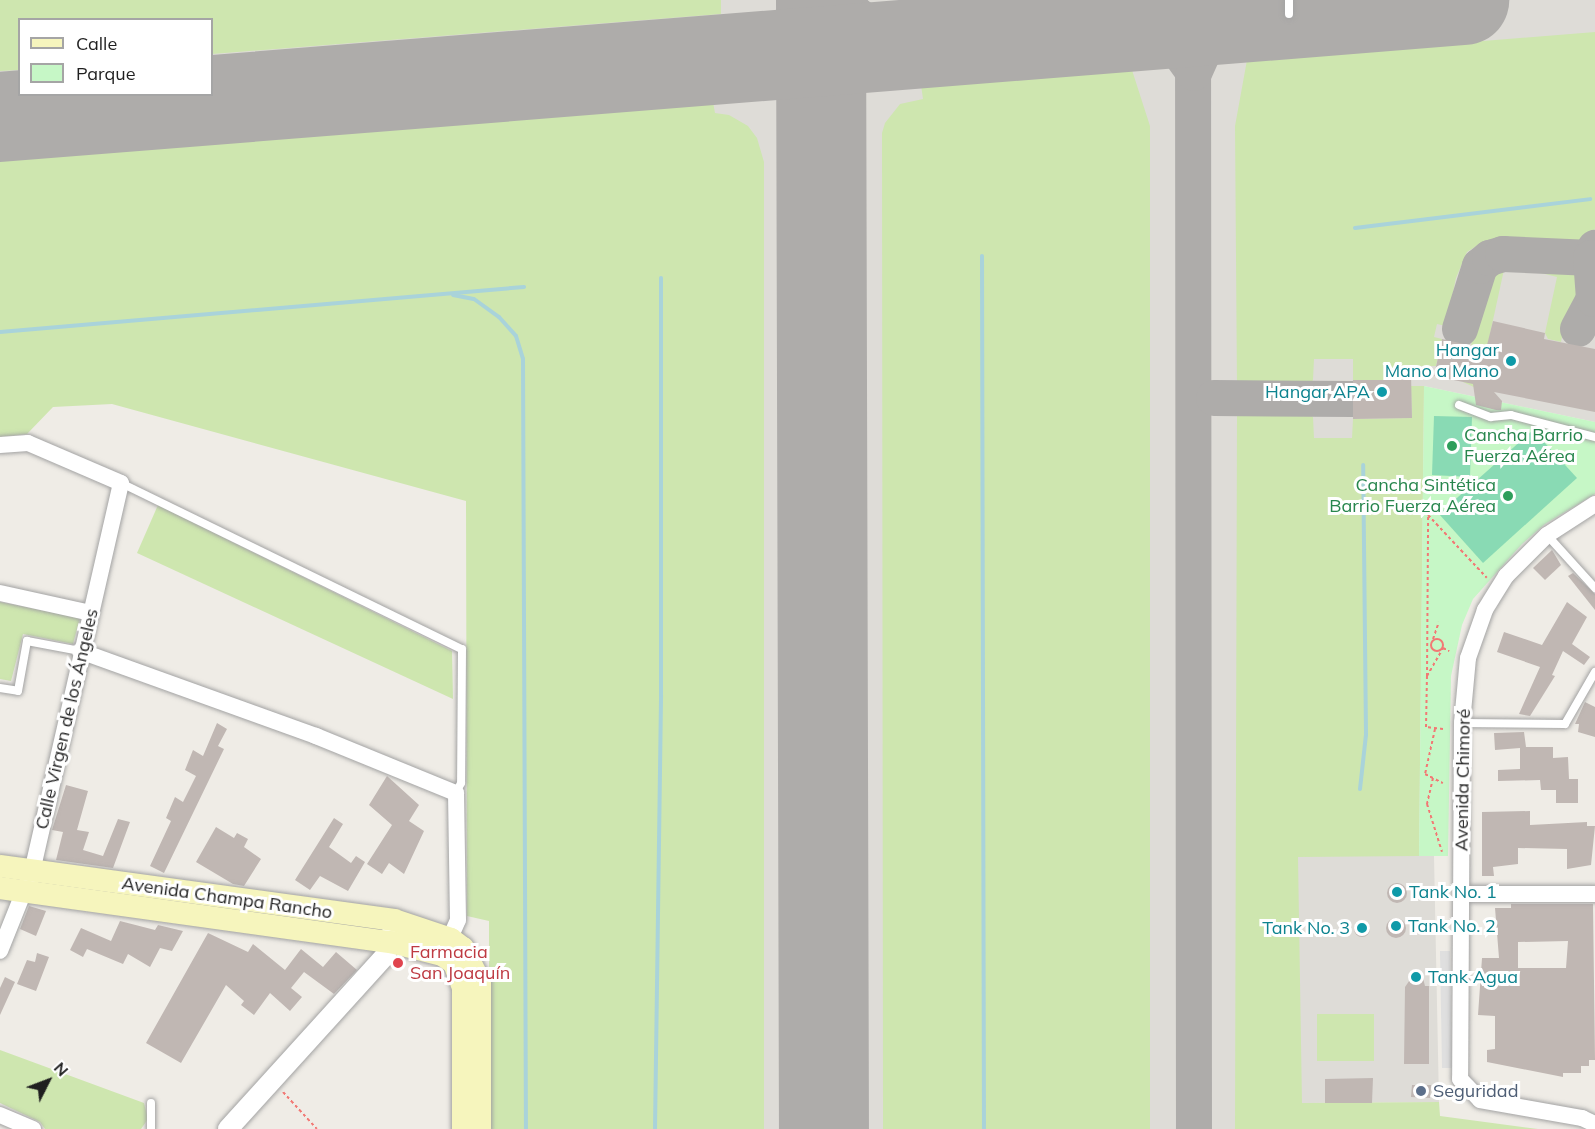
<!DOCTYPE html>
<html>
<head>
<meta charset="utf-8">
<style>
  body { margin:0 }
  #map { position:relative; width:1595px; height:1129px; overflow:hidden; background:#efece6; font-family:Mulish,sans-serif }
  div>[style] { position:absolute }
  .airport>* { inset:0; background:#dedcd7 }
  .grass>* { inset:0; background:#cee6af }
  .park>* { inset:0; background:#c6f7c6 }
  .pitch>* { inset:0; background:#89dab4 }
  .parking>* { inset:0; background:#dfdfdf }
  .stream>* { height:4px; margin:-2px; padding:0 2px; transform-origin:2px; border-radius:2px; background:#a9d3da }
  .taxiway>* { height:36px; margin:-18px; padding:0 18px; transform-origin:18px; border-radius:18px; background:#aeacaa }
  .runway>* { height:90px; margin:-45px; padding:0 45px; transform-origin:45px; border-radius:45px; background:#aeacaa }
  .building>* { inset:0; background:#c0b7b3 }
  .round { border-radius:50% }
  .path>* { height:2px; margin-top:-1px; transform-origin:0; background:repeating-linear-gradient(90deg,#f27874 0 3px,transparent 0 6px) }
  .path>.ring { margin:-1px; padding:0; box-sizing:content-box; background:none; border:2px solid #f27874; border-radius:50% }
  .roads { filter:drop-shadow(0 0 2px #a3a3a3) drop-shadow(0 0 2px #a3a3a3) }
  .service>* { height:8px; margin:-4px; padding:0 4px; transform-origin:4px; border-radius:4px; background:#fff }
  .minor>* { height:16px; margin:-8px; padding:0 8px; transform-origin:8px; border-radius:8px; background:#fff }
  .tertiary>* { height:20px; margin:-10px; padding:0 10px; transform-origin:10px; border-radius:10px; background:#fff }
  .secondary>* { height:22px; margin:-11px; padding:0 11px; transform-origin:11px; border-radius:11px; background:#f6f5bd }
  .dots>* { width:16px; height:16px; translate:-50% -50%; box-sizing:border-box; border:3px solid #fff; border-radius:50% }
  span { translate:-50% -50%; white-space:nowrap; text-align:center; line-height:1.15; -webkit-text-stroke:6px #fff; paint-order:stroke }
  .culture-label { font-size:18px; color:#0d838f }
  .right { translate:-100% -50%; text-align:right }
  .left { translate:0 -50%; text-align:left }
  .leisure-label { font-size:18px; color:#27864d }
  .street-label { font-size:18px; color:#1f1f1f }
  .health-label { font-size:18px; color:#be3a42 }
  .service-label { font-size:18px; color:#4e5e75 }
  .legend { position:absolute; left:18px; top:18px; width:195px; height:78px; box-sizing:border-box; background:#fff; border:2px solid #a5a5a5; margin:0; padding:8px 10px; list-style:none; font-size:18px; color:#1f1f1f }
  .legend li { display:flex; align-items:center; gap:12px; height:30px }
  .legend b { width:30px; border:2px solid #a5a5a5 }
  .north { position:absolute; left:18px; top:1051px; width:60px; height:60px; -webkit-text-stroke:4px #fff; paint-order:stroke; rotate:48deg; font-size:16px; font-weight:700; line-height:24px; text-align:center; color:#1f1f1f }
  .north::after { content:''; display:block; margin:auto; width:21px; height:27px; background:#1f1f1f; clip-path:polygon(50% 0,100% 100%,50% 72%,0 100%) }
</style>
</head>
<body>
<div id="map">
  <div class="airport">
    <div style="clip-path:polygon(evenodd,0 0,1595px 0,1595px 422px,1424px 386px,1419px 855px,1434px 856px,1439px 1102px,1303px 1103px,1302px 1129px,490px 1129px,489px 921px,473px 324px,0 354px,0 0,20px 20px,212px 20px,212px 94px,20px 94px,20px 20px)"></div>
  </div>
  <div class="grass">
    <div style="clip-path:polygon(0 0,721px 0,721px 14px,212px 54px,212px 20px,20px 20px,19px 70px,0 71px)"></div>
    <div style="clip-path:polygon(1595px 32px,1595px 228px,1588px 244px,1578px 250px,1486px 240px,1467px 252px,1456px 278px,1446px 326px,1437px 324px,1434px 337px,1442px 339px,1436px 366px,1411px 366px,1411px 373px,1387px 374px,1387px 380px,1353px 380px,1353px 359px,1314px 359px,1313px 380px,1309px 386px,1237px 388px,1235px 126px,1247px 60px)"></div>
    <div style="clip-path:polygon(1131px 67px,1150px 126px,1150px 1129px,883px 1129px,882px 133px,885px 123px,900px 104px,923px 99px,921px 85px)"></div>
    <div style="clip-path:polygon(713px 102px,715px 113px,729px 115px,748px 126px,757px 138px,764px 162px,764px 1129px,489px 1129px,489px 921px,467px 916px,466px 501px,112px 404px,53px 407px,27px 434px,0 437px,0 159px)"></div>
    <div style="clip-path:polygon(1543px 263px,1584px 267px,1590px 290px,1574px 328px,1564px 326px,1561px 342px,1548px 339px,1545px 333px,1557px 277px,1541px 273px)"></div>
    <div style="clip-path:polygon(1495px 264px,1505px 265px,1478px 389px,1463px 382px,1474px 332px,1469px 331px,1483px 275px)"></div>
    <div style="clip-path:polygon(1411px 386px,1424px 386px,1419px 856px,1298px 857px,1302px 1103px,1439px 1102px,1440px 1116px,1538px 1129px,1235px 1129px,1237px 410px,1302px 409px,1313px 417px,1314px 438px,1352px 438px,1353px 419px,1412px 418px)"></div>
    <div style="clip-path:polygon(158px 505px,452px 651px,453px 699px,137px 553px)"></div>
    <div style="clip-path:polygon(0 602px,80px 618px,73px 644px,23px 634px,11px 681px,0 679px)"></div>
    <div style="clip-path:polygon(1317px 1014px,1374px 1014px,1374px 1061px,1317px 1061px)"></div>
    <div style="clip-path:polygon(0 1050px,144px 1103px,148px 1119px,141px 1129px,45px 1129px,40px 1122px,0 1103px)"></div>
  </div>
  <div class="park">
    <div style="clip-path:polygon(1424px 386px,1595px 422px,1595px 494px,1545px 524px,1522px 544px,1473px 599px,1462px 625px,1451px 676px,1448px 856px,1419px 856px)"></div>
  </div>
  <div class="pitch">
    <div style="clip-path:polygon(1434px 416px,1472px 417px,1470px 477px,1432px 475px)"></div>
    <div style="clip-path:polygon(1533px 430px,1577px 478px,1483px 563px,1439px 514px)"></div>
  </div>
  <div class="parking">
    <div style="clip-path:polygon(1440px 951px,1450px 951px,1452px 1068px,1442px 1068px)"></div>
  </div>
  <div class="stream">
    <div style="left:1355px;top:228px;width:237px;rotate:-7deg"></div>
    <div style="left:982px;top:256px;width:873px;rotate:89.87deg"></div>
    <div style="left:453px;top:295px;width:21px;rotate:11deg"></div>
    <div style="left:474px;top:299px;width:31px;rotate:36deg"></div>
    <div style="left:499px;top:317px;width:25px;rotate:48deg"></div>
    <div style="left:516px;top:336px;width:24px;rotate:73deg"></div>
    <div style="left:523px;top:359px;width:770px;rotate:89.78deg"></div>
    <div style="left:0;top:332px;width:526px;rotate:-4.91deg"></div>
    <div style="left:1360px;top:789px;width:54px;rotate:-83.7deg"></div>
    <div style="left:1366px;top:735px;width:270px;rotate:-90.6deg"></div>
    <div style="left:655px;top:1129px;width:434px;rotate:-89.2deg"></div>
    <div style="left:661px;top:695px;width:417px;rotate:-90deg"></div>
  </div>
  <div class="taxiway">
    <div style="left:843px;top:0;width:22px;rotate:47deg"></div>
    <div style="left:858px;top:16px;width:29px;rotate:31deg"></div>
    <div style="left:883px;top:31px;width:76px;rotate:6.8deg"></div>
    <div style="left:1171px;top:0;width:19px;rotate:141deg"></div>
    <div style="left:1156px;top:12px;width:37px;rotate:156deg"></div>
    <div style="left:1122px;top:27px;width:23px;rotate:7deg"></div>
    <div style="left:1145px;top:30px;width:28px;rotate:23deg"></div>
    <div style="left:1171px;top:41px;width:39px;rotate:54deg"></div>
    <div style="left:1193px;top:0;width:1129px;rotate:89.95deg"></div>
    <div style="left:1194px;top:73px;width:30px;rotate:-66deg"></div>
    <div style="left:1206px;top:46px;width:16px;rotate:-45deg"></div>
    <div style="left:1217px;top:35px;width:39px;rotate:-27deg"></div>
    <div style="left:1252px;top:17px;width:41px;rotate:-155.3deg"></div>
    <div style="left:822px;top:131px;width:21px;rotate:-76deg"></div>
    <div style="left:827px;top:111px;width:40px;rotate:-58deg"></div>
    <div style="left:848px;top:77px;width:20px;rotate:-41deg"></div>
    <div style="left:863px;top:64px;width:41px;rotate:-27.8deg"></div>
    <div style="left:1460px;top:329px;width:66px;rotate:-72.4deg"></div>
    <div style="left:1480px;top:266px;width:13px;rotate:-39deg"></div>
    <div style="left:1490px;top:258px;width:14px;rotate:-17deg"></div>
    <div style="left:1503px;top:254px;width:88px;rotate:2.6deg"></div>
    <div style="left:1591px;top:258px;width:11px;rotate:-68deg"></div>
    <div style="left:1578px;top:329px;width:34px;rotate:-62deg"></div>
    <div style="left:1594px;top:299px;width:41px;rotate:-94.2deg"></div>
    <div style="left:1214px;top:398px;width:139px;rotate:0.4deg"></div>
  </div>
  <div class="runway">
    <div style="left:821px;top:0;width:1129px;rotate:89.85deg"></div>
    <div style="left:0;top:117px;width:1469px;rotate:-4.57deg"></div>
  </div>
  <div class="building">
    <div style="clip-path:polygon(1493px 321px,1545px 333px,1544px 339px,1595px 349px,1595px 412px,1494px 392px,1502px 401px,1501px 410px,1496px 410px,1476px 405px,1473px 384px,1434px 376px,1442px 339px,1486px 349px)"></div>
    <div style="clip-path:polygon(1411px 373px,1412px 418px,1353px 419px,1353px 380px,1387px 380px,1386px 374px)"></div>
    <div style="clip-path:polygon(1552px 550px,1561px 565px,1545px 580px,1533px 568px)"></div>
    <div style="clip-path:polygon(1573px 573px,1595px 594px,1595px 610px,1568px 576px)"></div>
    <div style="clip-path:polygon(1567px 602px,1587px 617px,1572px 644px,1590px 657px,1584px 665px,1563px 651px,1552px 675px,1555px 676px,1530px 716px,1519px 714px,1540px 667px,1497px 652px,1504px 632px,1542px 645px)"></div>
    <div style="clip-path:polygon(1585px 702px,1595px 707px,1595px 737px,1578px 732px,1579px 724px,1575px 724px)"></div>
    <div style="clip-path:polygon(217px 723px,227px 729px,218px 746px,224px 749px,164px 873px,150px 866px,171px 821px,166px 818px,175px 797px,183px 802px,196px 776px,185px 770px,193px 750px,203px 756px)"></div>
    <div style="clip-path:polygon(1524px 732px,1526px 747px,1553px 747px,1553px 758px,1568px 757px,1569px 779px,1578px 779px,1578px 803px,1556px 803px,1556px 790px,1541px 790px,1540px 780px,1498px 781px,1498px 770px,1520px 769px,1520px 748px,1495px 750px,1494px 733px)"></div>
    <div style="clip-path:polygon(387px 776px,419px 805px,409px 821px,424px 831px,404px 874px,389px 863px,382px 874px,367px 864px,392px 825px,369px 805px)"></div>
    <div style="clip-path:polygon(66px 785px,88px 791px,77px 830px,89px 832px,83px 850px,103px 856px,118px 819px,130px 822px,113px 868px,56px 860px,63px 832px,52px 830px)"></div>
    <div style="clip-path:polygon(1530px 811px,1530px 825px,1587px 822px,1587px 826px,1595px 826px,1591px 865px,1567px 869px,1567px 849px,1518px 848px,1518px 864px,1493px 867px,1494px 876px,1482px 876px,1482px 812px)"></div>
    <div style="clip-path:polygon(334px 818px,343px 824px,329px 847px,351px 863px,356px 856px,365px 862px,348px 891px,320px 876px,310px 890px,295px 880px)"></div>
    <div style="clip-path:polygon(216px 827px,234px 838px,237px 833px,248px 839px,244px 847px,261px 859px,244px 886px,233px 884px,196px 862px)"></div>
    <div class="round" style="left:1387px;top:883px;width:20px;height:20px"></div>
    <div style="clip-path:polygon(evenodd,1511px 904px,1593px 904px,1595px 1060px,1589px 1060px,1589px 1066px,1581px 1066px,1581px 1073px,1563px 1073px,1563px 1077px,1487px 1062px,1487px 1050px,1495px 1049px,1495px 1016px,1478px 1015px,1482px 958px,1499px 958px,1495px 908px,1511px 908px,1511px 904px,1568px 941px,1566px 968px,1518px 968px,1518px 942px,1568px 941px)"></div>
    <div style="clip-path:polygon(29px 906px,46px 911px,36px 936px,20px 929px)"></div>
    <div class="round" style="left:1386px;top:918px;width:20px;height:20px"></div>
    <div class="round" style="left:1354px;top:921px;width:16px;height:16px"></div>
    <div style="clip-path:polygon(120px 921px,155px 930px,158px 925px,183px 931px,172px 951px,160px 948px,150px 967px,128px 954px,123px 964px,87px 949px,83px 957px,70px 950px,81px 928px,111px 941px)"></div>
    <div style="clip-path:polygon(208px 933px,248px 952px,253px 944px,285px 970px,301px 949px,323px 967px,336px 952px,357px 970px,334px 994px,304px 972px,291px 988px,302px 997px,290px 1011px,270px 993px,254px 1015px,241px 1005px,244px 1001px,226px 985px,181px 1063px,146px 1043px)"></div>
    <div style="clip-path:polygon(37px 953px,49px 957px,36px 991px,17px 984px,27px 960px,35px 962px)"></div>
    <div style="clip-path:polygon(1416px 971px,1422px 974px,1425px 986px,1429px 986px,1429px 1064px,1404px 1064px,1405px 987px)"></div>
    <div style="clip-path:polygon(5px 977px,15px 982px,0 1015px,0 988px)"></div>
    <div style="clip-path:polygon(1373px 1078px,1372px 1103px,1325px 1103px,1325px 1079px)"></div>
    <div style="clip-path:polygon(1412px 1085px,1431px 1085px,1430px 1098px,1411px 1097px)"></div>
  </div>
  <div class="path">
    <div class="ring" style="left:1431px;top:639px;width:10px;height:10px"></div>
    <div style="left:1433px;top:639px;width:18px;rotate:-71deg"></div>
    <div style="left:1427px;top:676px;width:161px;rotate:-89.6deg"></div>
    <div style="left:1428px;top:515px;width:86px;rotate:46.9deg"></div>
    <div style="left:1435px;top:729px;width:46px;rotate:102.5deg"></div>
    <div style="left:1425px;top:774px;width:20px;rotate:27deg"></div>
    <div style="left:1443px;top:729px;width:17px;rotate:-173deg"></div>
    <div style="left:1426px;top:727px;width:51px;rotate:-88.9deg"></div>
    <div style="left:1427px;top:676px;width:32px;rotate:-60deg"></div>
    <div style="left:1443px;top:648px;width:7px;rotate:27deg"></div>
    <div style="left:1433px;top:778px;width:27px;rotate:103deg"></div>
    <div style="left:1427px;top:804px;width:50px;rotate:72.6deg"></div>
    <div style="left:283px;top:1092px;width:50px;rotate:47.4deg"></div>
  </div>
  <div class="roads">
    <div class="service">
      <div style="left:1289px;top:0;width:14px;rotate:90deg"></div>
      <div style="left:1459px;top:405px;width:34px;rotate:21deg"></div>
      <div style="left:1491px;top:417px;width:20px;rotate:-6deg"></div>
      <div style="left:1511px;top:415px;width:87px;rotate:14.7deg"></div>
      <div style="left:121px;top:483px;width:379px;rotate:26deg"></div>
      <div style="left:462px;top:649px;width:134px;rotate:90.4deg"></div>
      <div style="left:461px;top:783px;width:11px;rotate:117deg"></div>
      <div style="left:1547px;top:535px;width:72px;rotate:47.8deg"></div>
      <div style="left:0;top:688px;width:18px;rotate:9deg"></div>
      <div style="left:18px;top:691px;width:51px;rotate:-79.8deg"></div>
      <div style="left:27px;top:641px;width:54px;rotate:10.7deg"></div>
      <div style="left:1462px;top:723px;width:103px;rotate:0.6deg"></div>
      <div style="left:1565px;top:724px;width:60px;rotate:-60deg"></div>
      <div style="left:151px;top:1103px;width:26px;rotate:90deg"></div>
    </div>
    <div class="minor">
      <div style="left:0;top:445px;width:28px;rotate:-4deg"></div>
      <div style="left:28px;top:443px;width:101px;rotate:23.3deg"></div>
      <div style="left:121px;top:483px;width:398px;rotate:102.9deg"></div>
      <div style="left:32px;top:871px;width:86px;rotate:111.8deg"></div>
      <div style="left:1595px;top:504px;width:57px;rotate:147.1deg"></div>
      <div style="left:1547px;top:535px;width:58px;rotate:135deg"></div>
      <div style="left:1506px;top:576px;width:40px;rotate:122deg"></div>
      <div style="left:1485px;top:610px;width:51px;rotate:109.5deg"></div>
      <div style="left:1468px;top:658px;width:65px;rotate:95.3deg"></div>
      <div style="left:1462px;top:723px;width:356px;rotate:90.3deg"></div>
      <div style="left:1460px;top:1079px;width:29px;rotate:46deg"></div>
      <div style="left:1480px;top:1100px;width:104px;rotate:10deg"></div>
      <div style="left:1582px;top:1118px;width:14px;rotate:25deg"></div>
      <div style="left:0;top:593px;width:93px;rotate:12.4deg"></div>
      <div style="left:80px;top:651px;width:251px;rotate:19.8deg"></div>
      <div style="left:316px;top:736px;width:151px;rotate:22.2deg"></div>
      <div style="left:456px;top:793px;width:127px;rotate:89.1deg"></div>
      <div style="left:458px;top:920px;width:32px;rotate:114deg"></div>
      <div style="left:1463px;top:894px;width:132px"></div>
      <div style="left:0;top:1115px;width:36px;rotate:23deg"></div>
    </div>
    <div class="tertiary">
      <div style="left:228px;top:1129px;width:235px;rotate:-47.8deg"></div>
      <div style="left:386px;top:955px;width:27px;rotate:-75deg"></div>
    </div>
    <div class="secondary">
      <div style="left:0;top:866px;width:398px;rotate:7.8deg"></div>
      <div style="left:394px;top:920px;width:60px;rotate:18.4deg"></div>
      <div style="left:451px;top:939px;width:15px;rotate:37deg"></div>
      <div style="left:463px;top:948px;width:37px;rotate:63deg"></div>
      <div style="left:480px;top:981px;width:148px;rotate:90deg"></div>
      <div style="left:0;top:888px;width:395px;rotate:7.9deg"></div>
      <div style="left:391px;top:942px;width:53px;rotate:14.3deg"></div>
      <div style="left:442px;top:955px;width:14px;rotate:34deg"></div>
      <div style="left:454px;top:963px;width:27px;rotate:70deg"></div>
      <div style="left:463px;top:988px;width:141px;rotate:90deg"></div>
    </div>
  </div>
  <div class="dots">
    <div style="left:1511px;top:361px;background:#0f9aa8"></div>
    <div style="left:1382px;top:392px;background:#0f9aa8"></div>
    <div style="left:1452px;top:446px;background:#2e9e5b"></div>
    <div style="left:1508px;top:496px;background:#2e9e5b"></div>
    <div style="left:1397px;top:892px;background:#0f9aa8"></div>
    <div style="left:1396px;top:926px;background:#0f9aa8"></div>
    <div style="left:1362px;top:928px;background:#0f9aa8"></div>
    <div style="left:398px;top:963px;background:#e0444e"></div>
    <div style="left:1416px;top:977px;background:#0f9aa8"></div>
    <div style="left:1421px;top:1091px;background:#5c6f8a"></div>
  </div>
  <div class="culture-label">
    <span class="right" style="left:1499px;top:361px">Hangar<br>Mano a Mano</span>
    <span class="right" style="left:1370px;top:392px">Hangar APA</span>
    <span class="left" style="left:1409px;top:892px">Tank No. 1</span>
    <span class="left" style="left:1408px;top:926px">Tank No. 2</span>
    <span class="right" style="left:1350px;top:928px">Tank No. 3</span>
    <span class="left" style="left:1428px;top:977px">Tank Agua</span>
  </div>
  <div class="leisure-label">
    <span class="left" style="left:1464px;top:446px">Cancha Barrio<br>Fuerza Aérea</span>
    <span class="right" style="left:1496px;top:496px">Cancha Sintética<br>Barrio Fuerza Aérea</span>
  </div>
  <div class="street-label">
    <span style="left:67px;top:719px;rotate:-77deg">Calle Virgen de los Ángeles</span>
    <span style="left:1463px;top:780px;rotate:-89deg">Avenida Chimoré</span>
    <span style="left:227px;top:898px;rotate:8deg">Avenida Champa Rancho</span>
  </div>
  <div class="health-label">
    <span class="left" style="left:410px;top:963px">Farmacia<br>San Joaquín</span>
  </div>
  <div class="service-label">
    <span class="left" style="left:1433px;top:1091px">Seguridad</span>
  </div>
  <ul class="legend">
  <li><b style="height:8px;background:#f6f5bd"></b>Calle</li>
  <li><b style="height:16px;background:#c6f7c6"></b>Parque</li>
  </ul>
  <div class="north">N</div>
</div>
</body>
</html>
